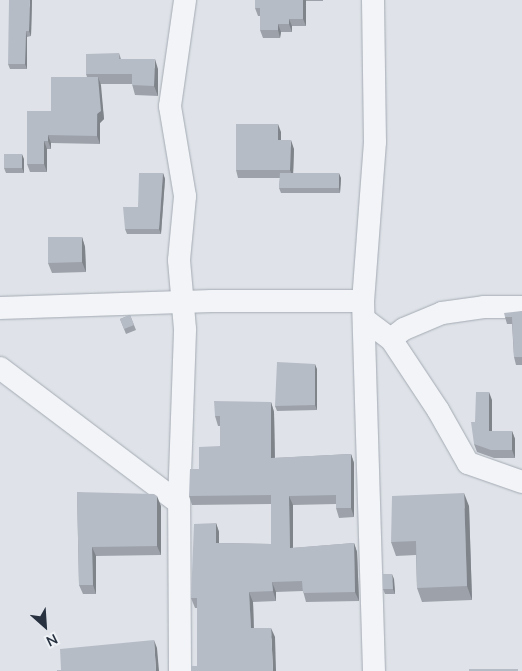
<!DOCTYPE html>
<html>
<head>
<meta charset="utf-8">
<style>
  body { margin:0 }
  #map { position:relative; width:522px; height:671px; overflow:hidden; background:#dfe3e9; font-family:"Nunito Sans",sans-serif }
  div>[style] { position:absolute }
  .roads { filter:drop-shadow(0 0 1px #a4aab3) drop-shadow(0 0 1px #a4aab3) }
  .minor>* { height:22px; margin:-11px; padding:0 11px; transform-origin:11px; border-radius:11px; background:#f2f4f7 }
  .wall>* { inset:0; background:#9da2aa }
  .shaded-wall>* { inset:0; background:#7f848b }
  .building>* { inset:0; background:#b6bcc6 }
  span { translate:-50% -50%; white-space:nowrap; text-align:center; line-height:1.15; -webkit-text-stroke:4.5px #eef2f6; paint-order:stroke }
  .north { position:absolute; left:20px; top:601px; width:50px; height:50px; -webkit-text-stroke:4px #eef2f6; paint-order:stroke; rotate:154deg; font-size:14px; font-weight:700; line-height:20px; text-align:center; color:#273140 }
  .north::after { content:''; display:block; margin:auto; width:18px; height:22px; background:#273140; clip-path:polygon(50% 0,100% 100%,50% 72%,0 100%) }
</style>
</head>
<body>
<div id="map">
  <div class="roads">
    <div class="minor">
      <div style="left:373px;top:0;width:142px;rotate:89.2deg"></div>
      <div style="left:375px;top:142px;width:159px;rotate:94.3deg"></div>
      <div style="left:363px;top:301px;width:370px;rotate:88.3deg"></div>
      <div style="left:0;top:308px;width:212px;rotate:-1.9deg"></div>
      <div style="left:212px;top:301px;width:151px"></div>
      <div style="left:364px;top:319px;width:34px;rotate:37deg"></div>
      <div style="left:391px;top:339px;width:85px;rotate:56.5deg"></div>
      <div style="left:438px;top:410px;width:61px;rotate:60.5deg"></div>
      <div style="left:468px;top:463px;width:57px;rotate:19.4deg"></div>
      <div style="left:391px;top:339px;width:16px;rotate:-38deg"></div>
      <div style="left:404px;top:329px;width:41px;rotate:-22.8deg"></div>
      <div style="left:442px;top:313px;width:42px;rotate:-8.1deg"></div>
      <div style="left:484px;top:307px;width:38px"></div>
      <div style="left:0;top:368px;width:224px;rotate:37deg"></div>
      <div style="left:180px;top:671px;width:168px;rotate:-90.3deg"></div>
      <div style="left:179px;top:503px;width:174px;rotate:-88deg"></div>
      <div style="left:185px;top:329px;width:69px;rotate:-95deg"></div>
      <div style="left:179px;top:260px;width:64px;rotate:-84.6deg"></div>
      <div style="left:185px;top:196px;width:91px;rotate:-99.5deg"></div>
      <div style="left:170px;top:106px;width:107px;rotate:-81.9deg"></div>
    </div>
  </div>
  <div class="wall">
    <div style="clip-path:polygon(32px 0,31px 36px,27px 37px,27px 69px,10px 69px,8px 64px)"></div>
    <div style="clip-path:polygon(255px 0,323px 0,323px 1px,306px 1px,306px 26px,292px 26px,292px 32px,281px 32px,280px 38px,263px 38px,260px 30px,260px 16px,258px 16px,255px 8px)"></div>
    <div style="clip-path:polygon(119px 53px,121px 59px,158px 69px,158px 96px,135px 95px,132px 84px,100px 84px,104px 119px,100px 123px,100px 144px,51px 143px,51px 149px,47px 149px,47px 172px,30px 172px,27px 164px,51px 111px,87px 77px,86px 74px)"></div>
    <div style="clip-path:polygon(281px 132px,281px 140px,294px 149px,293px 173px,341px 178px,340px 193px,281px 193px,279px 188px,280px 178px,238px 178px,236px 170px)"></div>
    <div style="clip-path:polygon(24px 159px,24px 173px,6px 173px,4px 168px)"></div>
    <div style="clip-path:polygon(163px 173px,165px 179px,161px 234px,127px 234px,125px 229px,138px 207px)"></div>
    <div style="clip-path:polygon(82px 237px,85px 247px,86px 272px,52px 273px,48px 263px)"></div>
    <div style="clip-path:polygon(522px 311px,522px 365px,516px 365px,514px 357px,512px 324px,507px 324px,505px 317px)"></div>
    <div style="clip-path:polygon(130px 315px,136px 330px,126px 334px,120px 319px)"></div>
    <div style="clip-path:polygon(317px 369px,317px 410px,277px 411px,275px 406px)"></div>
    <div style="clip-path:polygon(492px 400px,492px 431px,512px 431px,515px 439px,515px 458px,494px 458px,477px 452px,474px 444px,475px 422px)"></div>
    <div style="clip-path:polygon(271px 402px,274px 412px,275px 458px,351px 454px,354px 463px,354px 517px,339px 518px,336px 508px,336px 504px,293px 505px,293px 548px,354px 543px,357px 552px,359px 601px,306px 602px,303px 591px,276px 592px,276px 601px,253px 602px,254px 628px,275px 637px,197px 666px,197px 608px,195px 608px,191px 598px,216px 523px,219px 532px,219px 543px,271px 544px,271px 504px,192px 505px,189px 496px,199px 469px,220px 446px,220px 426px,218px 426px,215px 416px)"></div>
    <div style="clip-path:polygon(77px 492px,161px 506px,161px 555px,96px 556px,96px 594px,83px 594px,79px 585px)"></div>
    <div style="clip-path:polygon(469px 506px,472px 600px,422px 602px,417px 588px,416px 555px,396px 556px,391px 542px)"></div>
    <div style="clip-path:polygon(394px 579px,395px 594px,385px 594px,383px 589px)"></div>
  </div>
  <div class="shaded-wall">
    <div style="clip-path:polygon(30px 0,32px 0,31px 36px,29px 31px)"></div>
    <div style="clip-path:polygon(303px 0,306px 0,306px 26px,303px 19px)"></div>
    <div style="clip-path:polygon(289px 19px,292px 26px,292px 32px,289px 24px)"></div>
    <div style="clip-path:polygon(278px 24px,281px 32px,280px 38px,278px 30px)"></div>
    <div style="clip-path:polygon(26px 31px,27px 37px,27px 69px,25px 64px)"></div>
    <div style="clip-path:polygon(155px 59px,158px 69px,158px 96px,154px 86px)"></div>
    <div style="clip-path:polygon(98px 77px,101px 85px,104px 119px,100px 123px,100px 144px,97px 136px)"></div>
    <div style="clip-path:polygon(278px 124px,281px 132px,281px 148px,278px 140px)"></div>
    <div style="clip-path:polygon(48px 135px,51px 143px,51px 149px,48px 141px)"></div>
    <div style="clip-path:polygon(291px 140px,294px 149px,293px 178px,290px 170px)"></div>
    <div style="clip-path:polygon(44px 141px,47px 149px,47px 172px,44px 164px)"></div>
    <div style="clip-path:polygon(22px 154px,24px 159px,24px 173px,22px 168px)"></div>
    <div style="clip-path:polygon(163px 173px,165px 179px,161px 234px,159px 229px)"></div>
    <div style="clip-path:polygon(339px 173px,341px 178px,340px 193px,339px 188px)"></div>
    <div style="clip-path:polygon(82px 237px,85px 247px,86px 272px,82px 262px)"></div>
    <div style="clip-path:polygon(315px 364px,317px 369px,317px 410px,315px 405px)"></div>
    <div style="clip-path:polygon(489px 392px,492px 400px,492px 439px,489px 431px)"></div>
    <div style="clip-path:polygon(271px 402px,274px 412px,275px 468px,271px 458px)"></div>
    <div style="clip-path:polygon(512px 431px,515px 439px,515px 458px,512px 450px)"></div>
    <div style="clip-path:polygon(351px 454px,354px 463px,354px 517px,351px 508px)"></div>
    <div style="clip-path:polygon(464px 493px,469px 506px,472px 600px,467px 586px)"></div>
    <div style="clip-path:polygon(157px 496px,161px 506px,161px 555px,157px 546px)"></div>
    <div style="clip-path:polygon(289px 496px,293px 505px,293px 557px,290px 548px)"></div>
    <div style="clip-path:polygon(216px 523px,219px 532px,219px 553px,216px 543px)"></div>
    <div style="clip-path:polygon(354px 543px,357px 552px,359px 601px,355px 592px)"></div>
    <div style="clip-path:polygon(92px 547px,96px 556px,96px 594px,93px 585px)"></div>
    <div style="clip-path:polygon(392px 574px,394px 579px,395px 594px,393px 589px)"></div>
    <div style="clip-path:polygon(272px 582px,276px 592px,276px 601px,273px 591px)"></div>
    <div style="clip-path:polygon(249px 592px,253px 602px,254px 638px,251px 628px)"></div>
    <div style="clip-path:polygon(271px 628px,275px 637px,276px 671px,273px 671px)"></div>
    <div style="clip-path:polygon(154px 640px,157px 648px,159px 671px,156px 671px)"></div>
  </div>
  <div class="building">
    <div style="clip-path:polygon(9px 0,30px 0,29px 31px,26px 31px,25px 64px,8px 64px)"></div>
    <div style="clip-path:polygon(255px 0,303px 0,303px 19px,289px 19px,289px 24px,278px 24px,278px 30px,260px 30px,260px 8px,255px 8px)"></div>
    <div style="clip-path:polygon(119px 53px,119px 59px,155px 59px,154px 86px,132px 85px,132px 74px,86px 74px,86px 54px)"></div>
    <div style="clip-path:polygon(51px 77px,98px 77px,101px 111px,97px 114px,97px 136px,48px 135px,48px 141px,44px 141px,44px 164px,27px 164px,27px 111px,51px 111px)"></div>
    <div style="clip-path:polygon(236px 124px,278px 124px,278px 140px,291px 140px,290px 170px,236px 170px)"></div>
    <div style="clip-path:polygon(4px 154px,22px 154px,22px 168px,4px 168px)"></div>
    <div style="clip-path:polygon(139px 173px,163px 173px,159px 229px,125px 229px,123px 207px,138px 207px)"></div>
    <div style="clip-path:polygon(280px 173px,339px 173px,339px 188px,279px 188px)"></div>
    <div style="clip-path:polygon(48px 237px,82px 237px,82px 262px,48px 263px)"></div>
    <div style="clip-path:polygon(522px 311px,522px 357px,514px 357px,512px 317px,505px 317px,504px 313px)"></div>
    <div style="clip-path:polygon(130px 315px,134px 325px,124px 329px,120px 319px)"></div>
    <div style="clip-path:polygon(277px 362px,315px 364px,315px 405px,275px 406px)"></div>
    <div style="clip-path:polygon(476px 392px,489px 392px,489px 431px,512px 431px,512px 450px,491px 450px,474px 444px,471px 422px,475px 422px)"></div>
    <div style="clip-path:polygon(214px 401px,271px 402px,271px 458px,351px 454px,351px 508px,336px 508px,336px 495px,289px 496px,290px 548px,354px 543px,355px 592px,303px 593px,302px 581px,272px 582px,273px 591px,249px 592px,251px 628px,271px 628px,273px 671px,191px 671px,191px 666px,197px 666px,197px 598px,191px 598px,194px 524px,216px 523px,216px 543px,271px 544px,271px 495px,189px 496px,190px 469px,199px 469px,199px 447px,220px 446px,220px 416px,215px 416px)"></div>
    <div style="clip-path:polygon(77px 492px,154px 494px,157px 496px,157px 546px,92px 547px,93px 585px,79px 585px)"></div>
    <div style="clip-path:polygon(464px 493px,467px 586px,417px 588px,416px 541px,391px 542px,392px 496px)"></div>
    <div style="clip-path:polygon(383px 574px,392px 574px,393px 589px,383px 589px)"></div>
    <div style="clip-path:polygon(154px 640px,156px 671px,57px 671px,57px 670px,61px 670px,60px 649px)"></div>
    <div style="clip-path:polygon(469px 669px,518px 669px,518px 671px,469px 671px)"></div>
  </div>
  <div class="north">N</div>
</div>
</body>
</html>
